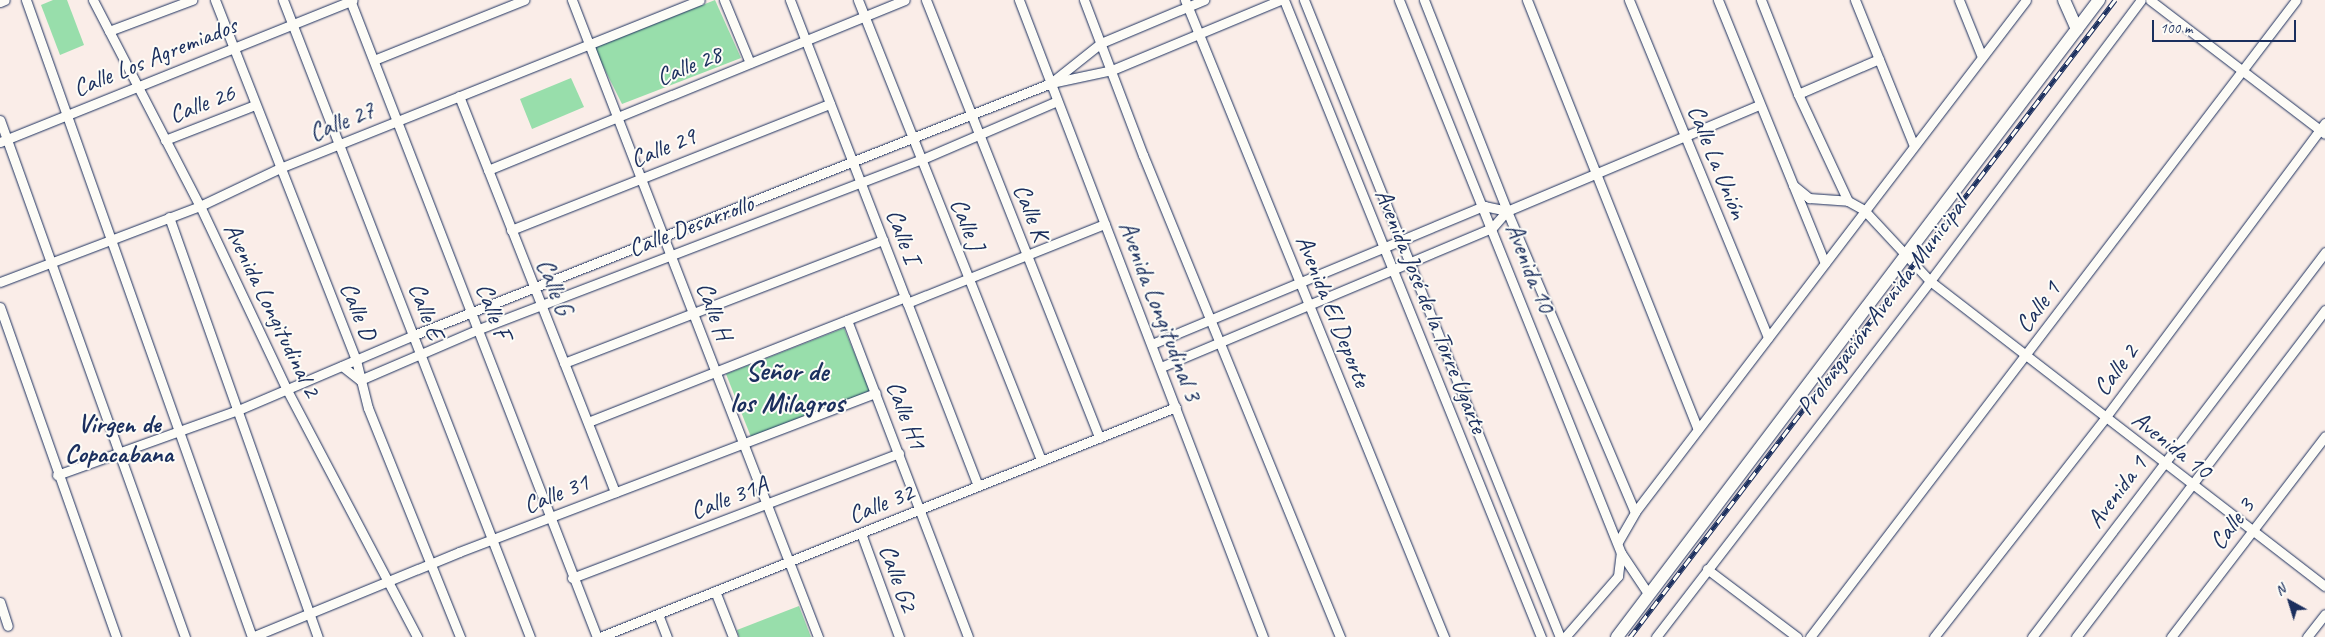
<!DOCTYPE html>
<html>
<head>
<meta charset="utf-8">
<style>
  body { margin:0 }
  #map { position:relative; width:2325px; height:637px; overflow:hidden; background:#faede8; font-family:Caveat,sans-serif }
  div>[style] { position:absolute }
  .green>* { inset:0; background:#98deab }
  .roads { filter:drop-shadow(0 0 1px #1b2f5e) drop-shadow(0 0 1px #1b2f5e) }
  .street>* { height:9px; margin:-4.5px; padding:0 4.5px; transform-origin:4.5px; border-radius:4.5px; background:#fdfcf7 }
  .secondary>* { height:12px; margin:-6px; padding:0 6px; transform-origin:6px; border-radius:6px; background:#fdfcf7 }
  .rail>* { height:5px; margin-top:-2.5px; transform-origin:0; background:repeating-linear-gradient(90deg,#fdfcf7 0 9px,#1b2f5e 0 18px); box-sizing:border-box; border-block:1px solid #1b2f5e }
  span { translate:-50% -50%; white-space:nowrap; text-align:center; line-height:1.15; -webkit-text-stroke:4px #fdfcf7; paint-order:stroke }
  .street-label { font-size:25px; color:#1b2f5e }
  .neighbourhood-label { font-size:26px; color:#1b2f5e; font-weight:700 }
  .quarter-label { font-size:28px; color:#1b2f5e; font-weight:700 }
  .north { position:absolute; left:2265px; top:577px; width:50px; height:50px; -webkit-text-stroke:4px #fdfcf7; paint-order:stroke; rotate:321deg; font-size:14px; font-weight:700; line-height:20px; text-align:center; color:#1b2f5e }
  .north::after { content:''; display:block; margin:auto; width:18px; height:22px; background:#1b2f5e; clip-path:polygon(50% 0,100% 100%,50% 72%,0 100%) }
  .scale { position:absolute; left:2152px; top:20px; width:144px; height:22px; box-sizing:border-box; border:2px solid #1b2f5e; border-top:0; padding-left:6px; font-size:15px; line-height:18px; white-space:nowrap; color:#1b2f5e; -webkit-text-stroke:4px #fdfcf7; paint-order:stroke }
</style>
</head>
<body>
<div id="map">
  <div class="green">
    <div style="clip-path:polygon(53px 0,67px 0,84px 45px,60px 55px,41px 5px)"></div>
    <div style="clip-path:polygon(715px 0,741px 58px,622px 104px,594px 48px)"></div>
    <div style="clip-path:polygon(571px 78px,584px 107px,532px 129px,520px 99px)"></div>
    <div style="clip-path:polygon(844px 328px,870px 391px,751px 437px,726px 374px)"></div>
    <div style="clip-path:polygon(799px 606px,811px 637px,739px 637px,737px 630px)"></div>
  </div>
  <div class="roads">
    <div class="street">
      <div style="left:26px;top:0;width:676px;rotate:70.47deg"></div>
      <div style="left:93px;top:0;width:232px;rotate:62.6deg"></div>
      <div style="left:200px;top:206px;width:204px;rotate:64.7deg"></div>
      <div style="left:287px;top:390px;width:279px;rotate:62.2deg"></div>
      <div style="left:215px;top:0;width:387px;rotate:68.6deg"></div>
      <div style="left:356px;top:360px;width:49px;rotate:76deg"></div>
      <div style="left:368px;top:408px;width:247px;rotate:68.1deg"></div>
      <div style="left:283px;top:0;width:683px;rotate:68.81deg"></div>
      <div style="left:350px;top:0;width:683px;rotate:68.81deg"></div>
      <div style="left:572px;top:0;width:683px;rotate:68.88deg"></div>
      <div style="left:724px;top:0;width:68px;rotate:67.6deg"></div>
      <div style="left:790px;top:0;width:521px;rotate:68.85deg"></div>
      <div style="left:858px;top:0;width:496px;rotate:68.3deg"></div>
      <div style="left:926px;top:0;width:471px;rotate:68.4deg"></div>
      <div style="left:1019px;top:0;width:682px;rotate:69.04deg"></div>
      <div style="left:1084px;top:0;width:166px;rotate:69.2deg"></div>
      <div style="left:1143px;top:155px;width:521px;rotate:67.77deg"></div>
      <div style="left:1185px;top:0;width:688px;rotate:67.87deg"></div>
      <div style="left:1284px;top:0;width:687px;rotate:68.03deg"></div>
      <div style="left:1304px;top:0;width:687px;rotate:68.11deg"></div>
      <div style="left:1399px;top:0;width:596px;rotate:68.13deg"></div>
      <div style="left:1621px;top:553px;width:50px;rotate:56.3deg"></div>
      <div style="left:1424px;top:0;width:227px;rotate:68.5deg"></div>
      <div style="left:1507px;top:211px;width:327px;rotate:67deg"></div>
      <div style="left:1527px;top:0;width:462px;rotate:68.3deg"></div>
      <div style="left:1629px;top:0;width:365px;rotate:67.6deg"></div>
      <div style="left:1718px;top:0;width:284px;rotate:67.9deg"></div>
      <div style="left:1761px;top:0;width:101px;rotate:68.5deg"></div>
      <div style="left:1798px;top:94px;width:118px;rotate:65deg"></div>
      <div style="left:1848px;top:201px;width:18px;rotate:29deg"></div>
      <div style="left:1864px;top:210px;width:97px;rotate:47.1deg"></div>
      <div style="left:1930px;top:281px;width:499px;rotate:37.7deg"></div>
      <div style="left:1855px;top:0;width:157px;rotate:68deg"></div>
      <div style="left:1959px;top:0;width:61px;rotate:68deg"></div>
      <div style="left:2150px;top:0;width:220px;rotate:37.4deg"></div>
      <div style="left:0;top:2px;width:5px;rotate:-22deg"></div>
      <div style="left:109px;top:31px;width:89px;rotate:-20.5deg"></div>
      <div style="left:374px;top:60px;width:162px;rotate:-21.8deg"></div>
      <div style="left:1052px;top:82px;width:63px;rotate:-38.5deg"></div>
      <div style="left:1101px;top:43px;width:112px;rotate:-22.7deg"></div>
      <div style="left:1798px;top:94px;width:88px;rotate:-23.4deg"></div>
      <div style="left:459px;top:96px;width:426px;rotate:68.5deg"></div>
      <div style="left:0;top:120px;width:549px;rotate:70.31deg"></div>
      <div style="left:165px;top:140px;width:97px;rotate:-21.3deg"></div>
      <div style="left:0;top:142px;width:380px;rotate:-21.9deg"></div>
      <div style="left:488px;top:170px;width:450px;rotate:-22.2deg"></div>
      <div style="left:1793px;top:185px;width:21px;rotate:39deg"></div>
      <div style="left:1809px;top:198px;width:39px;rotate:4deg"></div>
      <div style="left:169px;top:217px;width:446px;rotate:70.5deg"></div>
      <div style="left:511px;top:230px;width:343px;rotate:-21.6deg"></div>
      <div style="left:0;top:282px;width:214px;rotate:-20.8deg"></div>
      <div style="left:200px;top:206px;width:89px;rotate:-25.4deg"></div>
      <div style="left:280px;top:168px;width:452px;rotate:-21.8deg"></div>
      <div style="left:907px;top:303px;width:213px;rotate:-21.8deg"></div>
      <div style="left:0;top:307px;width:350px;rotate:70.6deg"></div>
      <div style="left:847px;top:320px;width:339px;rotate:69.1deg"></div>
      <div style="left:1152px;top:344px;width:360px;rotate:-22.6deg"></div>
      <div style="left:1484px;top:206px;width:24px;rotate:12deg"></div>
      <div style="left:564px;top:363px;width:342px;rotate:-21.1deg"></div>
      <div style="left:342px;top:366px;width:23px;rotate:38deg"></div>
      <div style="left:360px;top:380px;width:129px;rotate:-23.2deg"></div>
      <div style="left:479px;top:329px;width:472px;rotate:-21deg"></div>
      <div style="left:920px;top:160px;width:149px;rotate:-23.3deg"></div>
      <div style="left:1161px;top:367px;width:359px;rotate:-22.8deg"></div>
      <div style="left:1492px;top:228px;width:23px;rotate:-49deg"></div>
      <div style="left:1507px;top:211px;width:273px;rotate:-22.8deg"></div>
      <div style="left:588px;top:422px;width:341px;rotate:-21.5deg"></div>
      <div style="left:57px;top:475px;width:192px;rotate:-19.8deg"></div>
      <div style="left:238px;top:410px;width:191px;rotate:-23.1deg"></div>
      <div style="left:414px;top:335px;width:685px;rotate:-21.58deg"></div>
      <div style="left:1051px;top:83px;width:62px;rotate:-12deg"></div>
      <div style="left:1112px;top:70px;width:182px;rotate:-22.6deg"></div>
      <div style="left:861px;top:533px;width:111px;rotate:69.9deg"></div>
      <div style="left:1618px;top:542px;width:34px;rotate:-60deg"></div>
      <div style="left:1635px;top:512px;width:644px;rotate:-52.63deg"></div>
      <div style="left:1707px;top:569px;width:113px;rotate:37.1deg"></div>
      <div style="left:572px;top:578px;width:350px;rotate:-20.9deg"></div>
      <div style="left:715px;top:591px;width:49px;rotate:68.6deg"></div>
      <div style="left:0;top:602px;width:25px;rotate:72deg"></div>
      <div style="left:658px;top:614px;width:25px;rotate:69deg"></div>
      <div style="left:252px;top:637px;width:224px;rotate:-22.3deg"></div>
      <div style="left:459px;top:552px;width:446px;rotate:-20.9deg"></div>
      <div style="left:600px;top:637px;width:620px;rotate:-21.77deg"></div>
      <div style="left:1565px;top:637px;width:81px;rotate:-49deg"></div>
      <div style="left:1618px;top:576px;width:23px;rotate:-83deg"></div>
      <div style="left:1656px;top:637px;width:449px;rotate:-52.4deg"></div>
      <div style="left:1930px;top:281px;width:351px;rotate:-53.1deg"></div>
      <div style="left:1810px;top:637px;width:801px;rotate:-52.66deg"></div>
      <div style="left:1934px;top:637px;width:278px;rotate:-52deg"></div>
      <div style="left:2105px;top:418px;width:368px;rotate:-53.3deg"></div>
      <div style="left:2032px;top:637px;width:484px;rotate:-52.7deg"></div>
      <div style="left:2076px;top:637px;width:411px;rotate:-52.7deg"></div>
      <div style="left:2171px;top:637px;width:253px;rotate:-52.5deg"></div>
      <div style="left:2307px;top:637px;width:29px;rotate:-52deg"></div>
    </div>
    <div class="secondary">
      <div style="left:2064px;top:0;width:32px;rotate:66deg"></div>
      <div style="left:1617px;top:637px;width:799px;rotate:-52.89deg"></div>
    </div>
  </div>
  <div class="rail">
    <div style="left:1630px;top:637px;width:801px;rotate:-52.72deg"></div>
  </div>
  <div class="street-label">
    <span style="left:155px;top:57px;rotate:-22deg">Calle Los Agremiados</span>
    <span style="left:689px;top:66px;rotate:-22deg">Calle 28</span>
    <span style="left:202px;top:104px;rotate:-21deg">Calle 26</span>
    <span style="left:342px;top:122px;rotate:-22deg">Calle 27</span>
    <span style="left:663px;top:148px;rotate:-22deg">Calle 29</span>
    <span style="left:1717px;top:162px;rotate:68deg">Calle La Unión</span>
    <span style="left:1031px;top:212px;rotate:68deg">Calle K</span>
    <span style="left:967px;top:224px;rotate:68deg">Calle J</span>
    <span style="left:691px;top:226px;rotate:-21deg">Calle Desarrollo</span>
    <span style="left:903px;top:236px;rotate:69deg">Calle I</span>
    <span style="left:1530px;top:268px;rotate:68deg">Avenida 10</span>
    <span style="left:554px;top:287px;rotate:68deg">Calle G</span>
    <span style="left:1882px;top:306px;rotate:-53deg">Prolongación Avenida Municipal</span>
    <span style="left:2038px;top:307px;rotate:-53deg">Calle 1</span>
    <span style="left:272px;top:310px;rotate:64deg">Avenida Longitudinal 2</span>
    <span style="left:358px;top:311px;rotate:68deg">Calle D</span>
    <span style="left:426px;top:311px;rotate:69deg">Calle E</span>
    <span style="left:493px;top:311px;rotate:69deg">Calle F</span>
    <span style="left:714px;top:311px;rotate:69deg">Calle H</span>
    <span style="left:1160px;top:311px;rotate:69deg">Avenida Longitudinal 3</span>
    <span style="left:1333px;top:311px;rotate:68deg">Avenida El Deporte</span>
    <span style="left:1431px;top:311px;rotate:68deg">Avenida José de la Torre Ugarte</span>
    <span style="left:2116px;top:370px;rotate:-53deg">Calle 2</span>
    <span style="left:906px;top:415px;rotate:69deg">Calle H1</span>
    <span style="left:2172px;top:445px;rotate:38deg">Avenida 10</span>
    <span style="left:2117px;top:492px;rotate:-53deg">Avenida 1</span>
    <span style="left:556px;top:494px;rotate:-22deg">Calle 31</span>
    <span style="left:729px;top:498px;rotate:-21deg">Calle 31A</span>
    <span style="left:881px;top:504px;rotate:-22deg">Calle 32</span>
    <span style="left:2232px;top:524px;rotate:-53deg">Calle 3</span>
    <span style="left:898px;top:578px;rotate:70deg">Calle G2</span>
  </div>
  <div class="neighbourhood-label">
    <span style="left:119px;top:439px">Virgen de<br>Copacabana</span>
  </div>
  <div class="quarter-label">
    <span style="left:787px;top:387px">Señor de<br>los Milagros</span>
  </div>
  <div class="north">N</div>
  <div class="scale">100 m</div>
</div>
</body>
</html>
